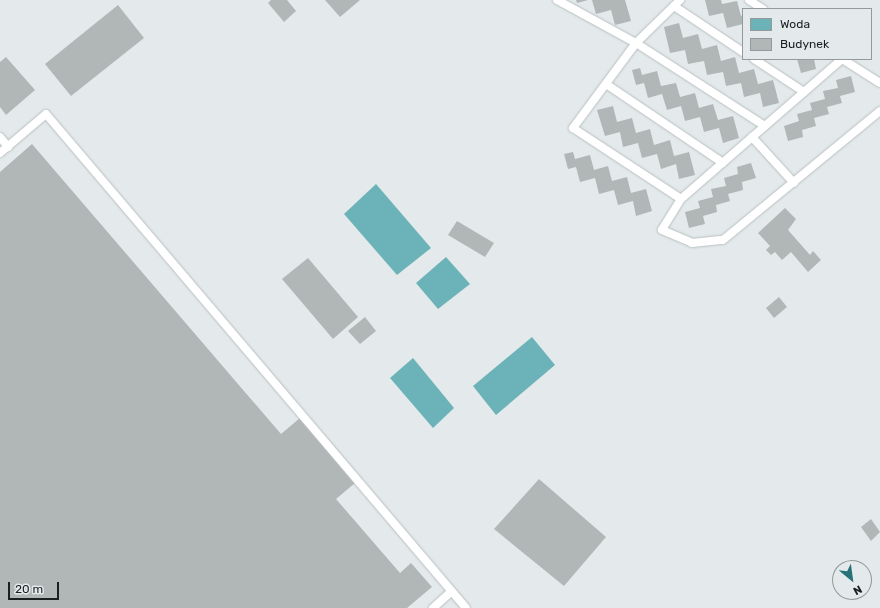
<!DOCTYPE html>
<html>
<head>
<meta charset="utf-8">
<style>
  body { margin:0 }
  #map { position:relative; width:880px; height:608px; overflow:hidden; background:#e4eaeb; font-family:Rubik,sans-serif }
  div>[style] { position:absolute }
  .water>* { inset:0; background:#6bb3b8 }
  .building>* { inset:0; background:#b1b6b7 }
  .roads { filter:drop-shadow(0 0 1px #bac0c1) drop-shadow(0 0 1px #bac0c1) }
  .lane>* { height:8px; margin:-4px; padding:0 4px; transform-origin:4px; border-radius:4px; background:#fff }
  span { translate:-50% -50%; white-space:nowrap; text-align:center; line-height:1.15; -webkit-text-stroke:4px #e4eaeb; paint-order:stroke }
  .legend { position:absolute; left:742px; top:8px; width:130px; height:52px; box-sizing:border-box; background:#e4eaeb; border:1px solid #949999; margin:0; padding:5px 7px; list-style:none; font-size:12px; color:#1c1f1f }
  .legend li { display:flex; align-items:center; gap:8px; height:20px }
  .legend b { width:20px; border:1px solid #949999 }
  .north { position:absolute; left:832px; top:560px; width:40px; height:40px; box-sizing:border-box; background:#e4eaeb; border:1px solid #949999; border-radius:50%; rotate:151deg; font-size:11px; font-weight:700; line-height:16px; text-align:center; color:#1c1f1f }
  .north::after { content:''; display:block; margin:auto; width:14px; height:18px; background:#277277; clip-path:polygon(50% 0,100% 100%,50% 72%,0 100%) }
  .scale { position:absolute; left:8px; top:582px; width:51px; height:18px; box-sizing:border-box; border:2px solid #1c1f1f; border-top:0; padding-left:5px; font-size:12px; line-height:14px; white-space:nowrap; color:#1c1f1f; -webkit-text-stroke:3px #e4eaeb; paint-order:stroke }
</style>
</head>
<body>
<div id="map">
  <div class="water">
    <div style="clip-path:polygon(376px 184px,431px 248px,397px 275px,344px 214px)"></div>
    <div style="clip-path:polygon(446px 257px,470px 284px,438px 309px,416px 283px)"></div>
    <div style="clip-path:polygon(532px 337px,555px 365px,496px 415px,473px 386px)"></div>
    <div style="clip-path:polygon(413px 358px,454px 408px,433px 428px,390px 378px)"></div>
  </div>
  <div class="building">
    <div style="clip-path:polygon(271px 0,287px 0,296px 11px,284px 22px,268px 3px)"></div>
    <div style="clip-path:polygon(325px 0,360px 0,340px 17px)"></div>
    <div style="clip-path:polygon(576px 0,588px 0,577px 3px)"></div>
    <div style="clip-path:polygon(592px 0,625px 0,631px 21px,615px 25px,611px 10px,596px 14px)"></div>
    <div style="clip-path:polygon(705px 0,721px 0,722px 4px,737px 1px,741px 16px,743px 15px,743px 24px,727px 28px,723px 13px,709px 16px)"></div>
    <div style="clip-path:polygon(118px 5px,144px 38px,71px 96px,45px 64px)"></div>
    <div style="clip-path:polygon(679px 23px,683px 38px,698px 34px,702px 49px,717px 45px,721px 61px,735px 57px,739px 73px,754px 69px,758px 84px,773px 80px,779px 103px,763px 107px,760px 93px,744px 97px,741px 83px,726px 86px,723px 72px,707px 75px,704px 61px,688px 64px,685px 50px,670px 53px,664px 27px)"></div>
    <div style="clip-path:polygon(6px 57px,35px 90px,6px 115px,0 107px,0 62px)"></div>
    <div style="clip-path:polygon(797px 59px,814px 59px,816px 69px,801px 73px)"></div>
    <div style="clip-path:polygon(640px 68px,642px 75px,657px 71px,661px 86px,676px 83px,680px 97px,695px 93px,699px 108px,713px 104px,718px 120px,733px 116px,739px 138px,723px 143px,719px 128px,704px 132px,700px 117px,685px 121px,681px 106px,667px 110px,662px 94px,648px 98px,644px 83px,636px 85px,632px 70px)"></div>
    <div style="clip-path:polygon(851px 76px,855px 92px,840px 96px,842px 103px,827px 107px,829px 114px,814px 118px,816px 126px,802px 130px,803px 137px,788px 141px,784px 126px,799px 121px,797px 114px,812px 110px,810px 103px,825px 99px,823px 91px,838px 88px,836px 80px)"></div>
    <div style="clip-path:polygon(613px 106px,617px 122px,632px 118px,636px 133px,650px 129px,654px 145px,670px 140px,674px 156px,689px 152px,695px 175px,679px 179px,676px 164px,661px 169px,657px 154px,642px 158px,638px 143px,623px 147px,620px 132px,605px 136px,597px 110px)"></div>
    <div style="clip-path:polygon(32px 144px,281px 434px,300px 418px,355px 483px,336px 499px,400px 573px,411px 563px,432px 587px,407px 608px,0 608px,0 172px)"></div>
    <div style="clip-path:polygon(573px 152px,575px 159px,590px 155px,594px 170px,608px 166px,612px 181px,627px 177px,631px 193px,646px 189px,652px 211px,636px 216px,633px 201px,618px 205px,614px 190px,599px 194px,595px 178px,580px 182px,576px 167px,568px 169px,564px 154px)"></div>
    <div style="clip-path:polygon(751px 163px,756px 178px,742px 182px,743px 190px,728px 194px,730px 201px,716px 205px,717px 212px,703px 216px,705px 224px,689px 228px,685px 212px,700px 208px,698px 201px,713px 197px,711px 189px,726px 186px,724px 178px,738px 174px,737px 167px)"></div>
    <div style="clip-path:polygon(785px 208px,796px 219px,788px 230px,810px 255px,813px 251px,821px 260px,808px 272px,791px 252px,782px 260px,775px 252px,771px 255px,766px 250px,770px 246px,758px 233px)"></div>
    <div style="clip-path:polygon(457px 221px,494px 243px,485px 257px,448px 235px)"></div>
    <div style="clip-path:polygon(308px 258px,358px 317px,333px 339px,282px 279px)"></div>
    <div style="clip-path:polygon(779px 297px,787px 307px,774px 318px,766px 308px)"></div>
    <div style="clip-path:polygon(365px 317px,376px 331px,360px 344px,348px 331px)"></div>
    <div style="clip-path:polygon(539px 479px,606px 537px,564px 586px,494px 529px)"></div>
    <div style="clip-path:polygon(871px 519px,880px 532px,871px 541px,861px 527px)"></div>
  </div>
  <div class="roads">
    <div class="lane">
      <div style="left:557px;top:0;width:90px;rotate:28.6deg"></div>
      <div style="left:636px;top:43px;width:153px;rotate:32.8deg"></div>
      <div style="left:680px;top:0;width:62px;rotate:135.7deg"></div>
      <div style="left:636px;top:43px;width:106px;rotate:126.5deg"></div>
      <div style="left:573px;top:128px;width:129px;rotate:33.3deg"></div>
      <div style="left:749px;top:0;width:17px;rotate:33deg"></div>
      <div style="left:674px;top:6px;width:83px;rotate:33.7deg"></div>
      <div style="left:754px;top:59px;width:60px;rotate:33.4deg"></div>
      <div style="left:880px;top:83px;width:45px;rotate:-147.7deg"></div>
      <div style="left:842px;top:59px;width:213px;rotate:139deg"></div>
      <div style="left:681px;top:199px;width:36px;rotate:122deg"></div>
      <div style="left:662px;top:230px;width:33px;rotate:23deg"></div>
      <div style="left:692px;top:243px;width:31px;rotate:-6deg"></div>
      <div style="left:723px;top:240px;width:203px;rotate:-39.4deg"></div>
      <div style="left:606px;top:84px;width:141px;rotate:34deg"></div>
      <div style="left:0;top:137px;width:13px;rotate:51deg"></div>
      <div style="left:752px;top:137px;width:62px;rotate:47.6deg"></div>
      <div style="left:0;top:153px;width:60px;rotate:-40.3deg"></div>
      <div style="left:46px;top:114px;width:648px;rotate:49.63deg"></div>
      <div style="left:433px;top:608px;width:25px;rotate:-42deg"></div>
    </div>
  </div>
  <ul class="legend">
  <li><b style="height:11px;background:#6bb3b8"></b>Woda</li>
  <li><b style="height:11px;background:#b1b6b7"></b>Budynek</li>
  </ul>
  <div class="north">N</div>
  <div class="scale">20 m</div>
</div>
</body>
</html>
